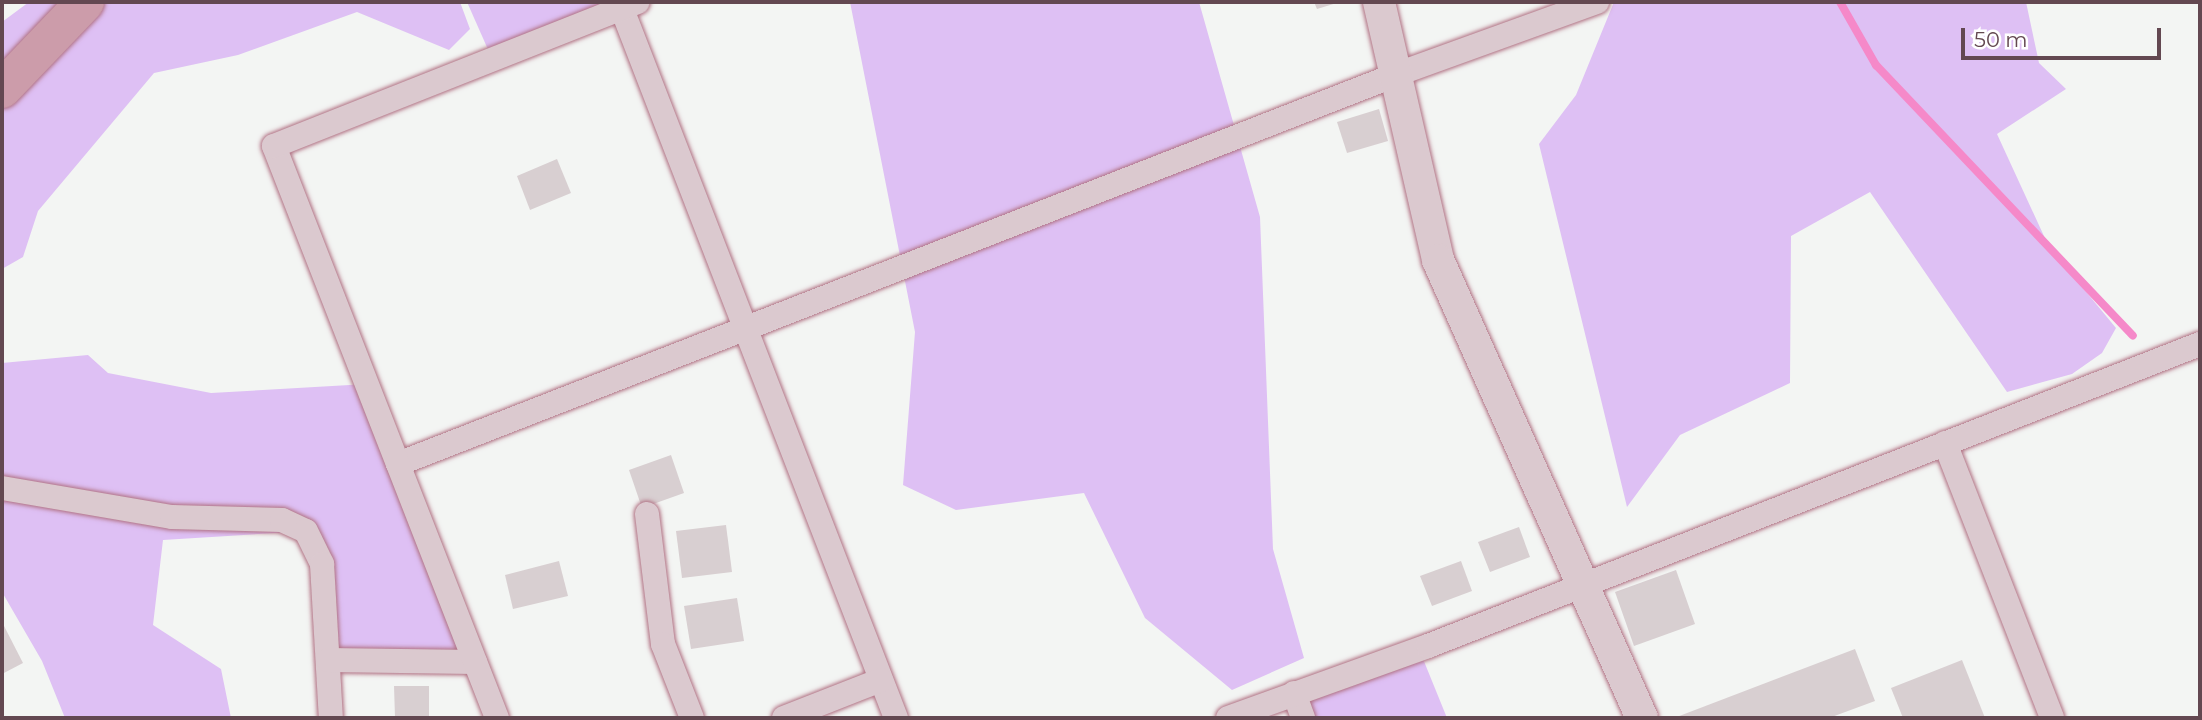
<!DOCTYPE html>
<html>
<head>
<meta charset="utf-8">
<style>
  body { margin:0 }
  #map { position:relative; width:2202px; height:720px; overflow:hidden; background:#f3f5f3; font-family:Montserrat,sans-serif }
  div>[style] { position:absolute }
  .green>* { inset:0; background:#dec0f4 }
  .stream>* { height:8px; margin:-4px; padding:0 4px; transform-origin:4px; border-radius:4px; background:#f589c9 }
  .building>* { inset:0; background:#d8cfd1 }
  .roads { filter:drop-shadow(0 0 2px #b17284) drop-shadow(0 0 2px #b17284) }
  .minor>* { height:24px; margin:-12px; padding:0 12px; transform-origin:12px; border-radius:12px; background:#dbc9cf }
  .tertiary>* { height:32px; margin:-16px; padding:0 16px; transform-origin:16px; border-radius:16px; background:#dbc9cf }
  .trunk>* { height:38px; margin:-19px; padding:0 19px; transform-origin:19px; border-radius:19px; background:#cc9caa }
  span { translate:-50% -50%; white-space:nowrap; text-align:center; line-height:1.15; -webkit-text-stroke:5px #fff; paint-order:stroke }
  .frame { position:absolute; inset:0; border:4px solid #634851; pointer-events:none }
  .scale { position:absolute; left:1961px; top:28px; width:200px; height:32px; box-sizing:border-box; border:4px solid #634851; border-top:0; padding-left:9px; font-size:21px; line-height:24px; white-space:nowrap; color:#634851; -webkit-text-stroke:5px #fff; paint-order:stroke }
</style>
</head>
<body>
<div id="map">
  <div class="green">
    <div style="clip-path:polygon(29px 2px,460px 2px,470px 29px,449px 50px,357px 12px,238px 55px,154px 73px,38px 211px,23px 257px,2px 269px,2px 22px)"></div>
    <div style="clip-path:polygon(467px 2px,606px 2px,490px 54px)"></div>
    <div style="clip-path:polygon(850px 2px,1199px 2px,1260px 217px,1273px 549px,1304px 658px,1232px 690px,1145px 618px,1084px 493px,956px 510px,903px 485px,915px 332px)"></div>
    <div style="clip-path:polygon(1614px 2px,2026px 2px,2039px 63px,2066px 89px,1997px 134px,2049px 247px,2116px 328px,2102px 353px,2072px 374px,2007px 392px,1870px 192px,1791px 236px,1790px 383px,1680px 435px,1627px 507px,1539px 144px,1576px 95px)"></div>
    <div style="clip-path:polygon(88px 355px,108px 373px,211px 393px,367px 384px,475px 662px,328px 660px,306px 531px,163px 540px,153px 625px,221px 669px,231px 718px,65px 718px,42px 661px,2px 592px,2px 363px)"></div>
    <div style="clip-path:polygon(1419px 649px,1447px 718px,1303px 718px,1294px 693px)"></div>
  </div>
  <div class="stream">
    <div style="left:1840px;top:2px;width:73px;rotate:60.3deg"></div>
    <div style="left:1876px;top:65px;width:373px;rotate:46.5deg"></div>
  </div>
  <div class="building">
    <div style="clip-path:polygon(1314px 2px,1340px 2px,1317px 9px)"></div>
    <div style="clip-path:polygon(1379px 109px,1388px 141px,1347px 153px,1337px 122px)"></div>
    <div style="clip-path:polygon(557px 159px,571px 193px,530px 210px,517px 176px)"></div>
    <div style="clip-path:polygon(671px 455px,684px 493px,642px 508px,629px 470px)"></div>
    <div style="clip-path:polygon(726px 525px,732px 572px,682px 578px,676px 531px)"></div>
    <div style="clip-path:polygon(1519px 527px,1530px 557px,1490px 572px,1478px 542px)"></div>
    <div style="clip-path:polygon(559px 561px,568px 596px,513px 609px,505px 575px)"></div>
    <div style="clip-path:polygon(1461px 561px,1472px 591px,1432px 606px,1420px 576px)"></div>
    <div style="clip-path:polygon(1676px 570px,1695px 624px,1634px 646px,1615px 592px)"></div>
    <div style="clip-path:polygon(737px 598px,744px 641px,691px 649px,684px 606px)"></div>
    <div style="clip-path:polygon(2px 622px,23px 663px,2px 674px)"></div>
    <div style="clip-path:polygon(1855px 649px,1875px 701px,1829px 718px,1674px 718px)"></div>
    <div style="clip-path:polygon(1962px 660px,1985px 718px,1903px 718px,1891px 688px)"></div>
    <div style="clip-path:polygon(394px 686px,429px 686px,429px 718px,395px 718px)"></div>
  </div>
  <div class="roads">
    <div class="minor">
      <div style="left:622px;top:9px;width:760px;rotate:68.87deg"></div>
      <div style="left:1945px;top:443px;width:295px;rotate:68.7deg"></div>
      <div style="left:398px;top:464px;width:1070px;rotate:-21.31deg"></div>
      <div style="left:1395px;top:75px;width:215px;rotate:-19.9deg"></div>
      <div style="left:2px;top:488px;width:172px;rotate:9.7deg"></div>
      <div style="left:172px;top:517px;width:110px;rotate:1.6deg"></div>
      <div style="left:282px;top:520px;width:26px;rotate:25deg"></div>
      <div style="left:306px;top:531px;width:37px;rotate:64deg"></div>
      <div style="left:322px;top:564px;width:154px;rotate:86.7deg"></div>
      <div style="left:647px;top:514px;width:131px;rotate:83deg"></div>
      <div style="left:663px;top:644px;width:79px;rotate:68.6deg"></div>
      <div style="left:328px;top:660px;width:147px;rotate:0.8deg"></div>
      <div style="left:1294px;top:693px;width:27px;rotate:70deg"></div>
      <div style="left:497px;top:718px;width:614px;rotate:-111.3deg"></div>
      <div style="left:274px;top:146px;width:391px;rotate:-21.6deg"></div>
      <div style="left:784px;top:718px;width:104px;rotate:-21.4deg"></div>
      <div style="left:1228px;top:718px;width:213px;rotate:-19.8deg"></div>
      <div style="left:1428px;top:646px;width:829px;rotate:-21.37deg"></div>
    </div>
    <div class="tertiary">
      <div style="left:1379px;top:2px;width:265px;rotate:77.1deg"></div>
      <div style="left:1438px;top:260px;width:501px;rotate:65.99deg"></div>
    </div>
    <div class="trunk">
      <div style="left:2px;top:89px;width:120px;rotate:-46.3deg"></div>
    </div>
  </div>
  <div class="frame"></div>
  <div class="scale">50 m</div>
</div>
</body>
</html>
